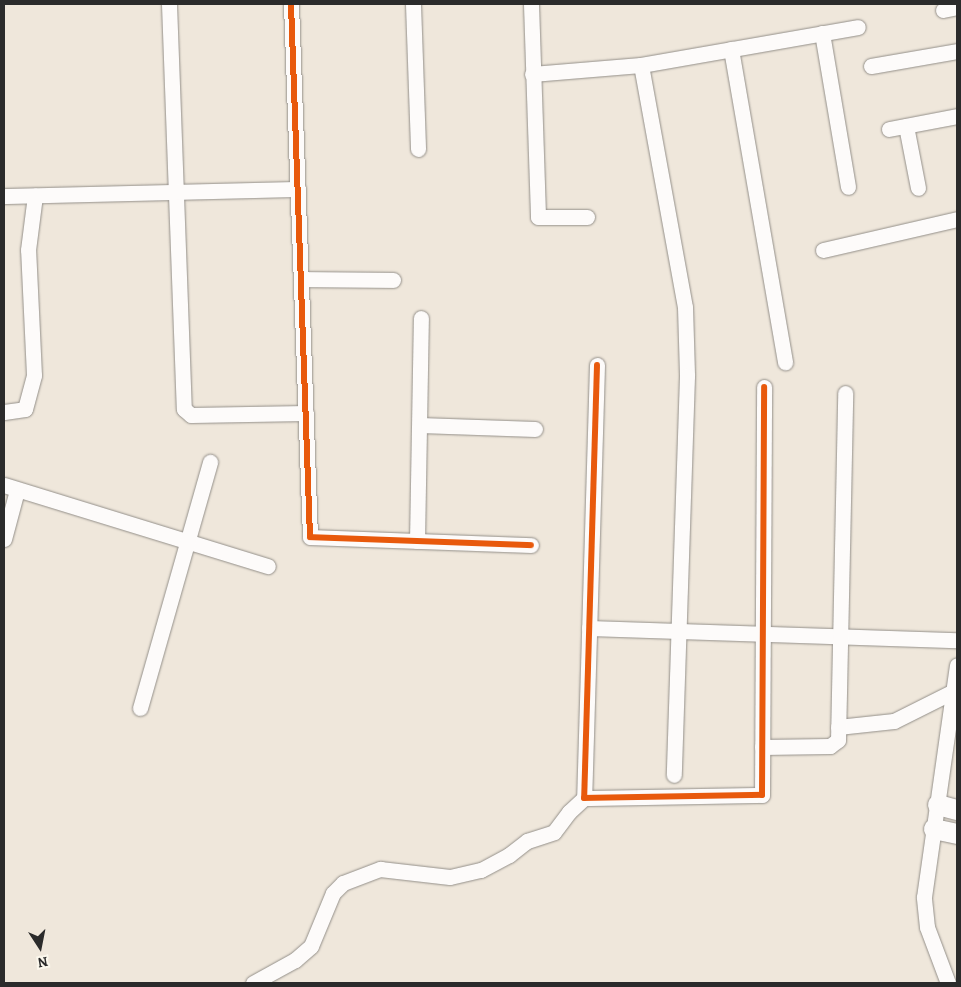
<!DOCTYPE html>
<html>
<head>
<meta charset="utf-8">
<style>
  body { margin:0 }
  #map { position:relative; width:961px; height:987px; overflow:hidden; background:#efe7db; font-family:Alegreya,serif }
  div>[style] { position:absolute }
  .roads { filter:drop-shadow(0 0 1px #938f89) drop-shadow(0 0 1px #938f89) }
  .minor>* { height:15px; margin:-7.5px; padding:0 7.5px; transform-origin:7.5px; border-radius:7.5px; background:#fdfbfa }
  .major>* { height:20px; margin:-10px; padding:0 10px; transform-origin:10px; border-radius:10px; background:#fdfbfa }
  .cycleway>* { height:6px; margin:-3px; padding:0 3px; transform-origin:3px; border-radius:3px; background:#e8590c }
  span { translate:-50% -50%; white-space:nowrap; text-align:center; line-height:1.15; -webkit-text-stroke:5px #fbf7ec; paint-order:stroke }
  .frame { position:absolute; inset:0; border:5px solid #2b2b2b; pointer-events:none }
  .north { position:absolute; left:15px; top:922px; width:50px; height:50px; -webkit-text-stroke:4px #fbf7ec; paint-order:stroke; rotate:169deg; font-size:14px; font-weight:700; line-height:20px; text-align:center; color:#2b2b2b }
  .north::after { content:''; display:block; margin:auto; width:18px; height:22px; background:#2b2b2b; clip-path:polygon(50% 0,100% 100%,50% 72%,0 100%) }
</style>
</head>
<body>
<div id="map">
  <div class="roads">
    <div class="minor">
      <div style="left:169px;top:4px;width:405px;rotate:87.9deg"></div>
      <div style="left:184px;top:409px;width:9px;rotate:41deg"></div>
      <div style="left:191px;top:415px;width:115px;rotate:-1deg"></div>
      <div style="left:291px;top:4px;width:533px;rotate:87.96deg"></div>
      <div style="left:310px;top:537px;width:221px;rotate:2.1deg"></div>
      <div style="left:413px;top:4px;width:145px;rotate:88deg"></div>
      <div style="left:531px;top:4px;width:213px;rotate:88.1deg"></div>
      <div style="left:538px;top:217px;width:49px"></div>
      <div style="left:943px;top:10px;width:14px;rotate:-12deg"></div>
      <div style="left:822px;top:33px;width:156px;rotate:80.4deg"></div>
      <div style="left:731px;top:49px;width:318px;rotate:80.2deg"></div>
      <div style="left:641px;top:65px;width:246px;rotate:79.7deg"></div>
      <div style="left:685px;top:307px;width:69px;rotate:88.3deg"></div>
      <div style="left:687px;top:376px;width:399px;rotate:91.9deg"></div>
      <div style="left:871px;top:66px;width:87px;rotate:-9.9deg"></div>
      <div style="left:532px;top:74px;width:109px;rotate:-4.7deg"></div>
      <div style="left:641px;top:65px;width:220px;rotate:-9.9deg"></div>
      <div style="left:906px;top:126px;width:63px;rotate:79deg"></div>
      <div style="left:889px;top:129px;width:69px;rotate:-10.8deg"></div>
      <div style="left:4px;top:196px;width:294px;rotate:-1.4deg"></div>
      <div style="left:823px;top:250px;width:138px;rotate:-13deg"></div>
      <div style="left:301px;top:279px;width:92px;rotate:0.6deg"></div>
      <div style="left:597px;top:365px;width:433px;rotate:91.7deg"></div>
      <div style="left:584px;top:798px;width:178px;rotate:-1deg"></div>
      <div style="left:762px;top:795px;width:408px;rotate:-89.7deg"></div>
      <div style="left:4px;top:412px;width:21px;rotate:-8deg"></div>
      <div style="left:25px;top:409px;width:35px;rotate:-75deg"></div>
      <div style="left:34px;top:375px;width:125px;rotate:-92.7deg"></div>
      <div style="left:28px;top:250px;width:55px;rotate:-82.7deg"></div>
      <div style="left:420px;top:425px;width:115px;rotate:2deg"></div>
      <div style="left:4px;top:485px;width:276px;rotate:17.1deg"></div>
      <div style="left:4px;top:539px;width:51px;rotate:-75.1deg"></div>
      <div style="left:417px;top:541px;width:223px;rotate:-89deg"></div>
      <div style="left:589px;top:628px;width:368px;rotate:1.9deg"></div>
      <div style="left:140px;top:708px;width:256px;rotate:-74.1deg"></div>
      <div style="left:838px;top:727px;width:56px;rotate:-6.1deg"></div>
      <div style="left:894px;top:721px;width:67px;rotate:-26.6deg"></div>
      <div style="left:762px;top:747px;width:68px;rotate:-0.8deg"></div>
      <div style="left:830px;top:746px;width:10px;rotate:-37deg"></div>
      <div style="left:838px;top:740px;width:347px;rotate:-88.8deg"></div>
      <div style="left:253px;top:983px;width:48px;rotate:-28.7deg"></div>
      <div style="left:295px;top:960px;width:21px;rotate:-41deg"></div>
      <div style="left:311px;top:946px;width:57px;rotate:-67.5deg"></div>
      <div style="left:333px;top:893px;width:14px;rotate:-45deg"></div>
      <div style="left:343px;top:883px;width:40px;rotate:-21deg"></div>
      <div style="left:380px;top:869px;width:70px;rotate:6.5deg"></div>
      <div style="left:450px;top:877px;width:32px;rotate:-13deg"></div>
      <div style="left:481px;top:870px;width:32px;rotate:-28deg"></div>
      <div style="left:509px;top:855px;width:23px;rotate:-38deg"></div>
      <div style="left:527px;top:841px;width:28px;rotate:-18deg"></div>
      <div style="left:554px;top:832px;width:25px;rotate:-53deg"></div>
      <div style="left:569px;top:812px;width:21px;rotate:-43deg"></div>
      <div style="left:948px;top:983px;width:60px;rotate:-110.6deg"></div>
      <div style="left:927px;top:927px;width:30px;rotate:-96deg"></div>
      <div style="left:924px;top:897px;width:234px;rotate:-81.9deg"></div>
    </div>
    <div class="major">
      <div style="left:938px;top:805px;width:20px;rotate:15deg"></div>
      <div style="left:934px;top:829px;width:24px;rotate:12deg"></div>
    </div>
  </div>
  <div class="cycleway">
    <div style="left:291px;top:4px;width:533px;rotate:87.96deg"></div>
    <div style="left:310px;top:537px;width:221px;rotate:2.1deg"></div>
    <div style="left:597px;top:365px;width:433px;rotate:91.7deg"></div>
    <div style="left:584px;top:798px;width:178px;rotate:-1deg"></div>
    <div style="left:762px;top:795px;width:408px;rotate:-89.7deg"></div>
  </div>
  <div class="frame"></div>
  <div class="north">N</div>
</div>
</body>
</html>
